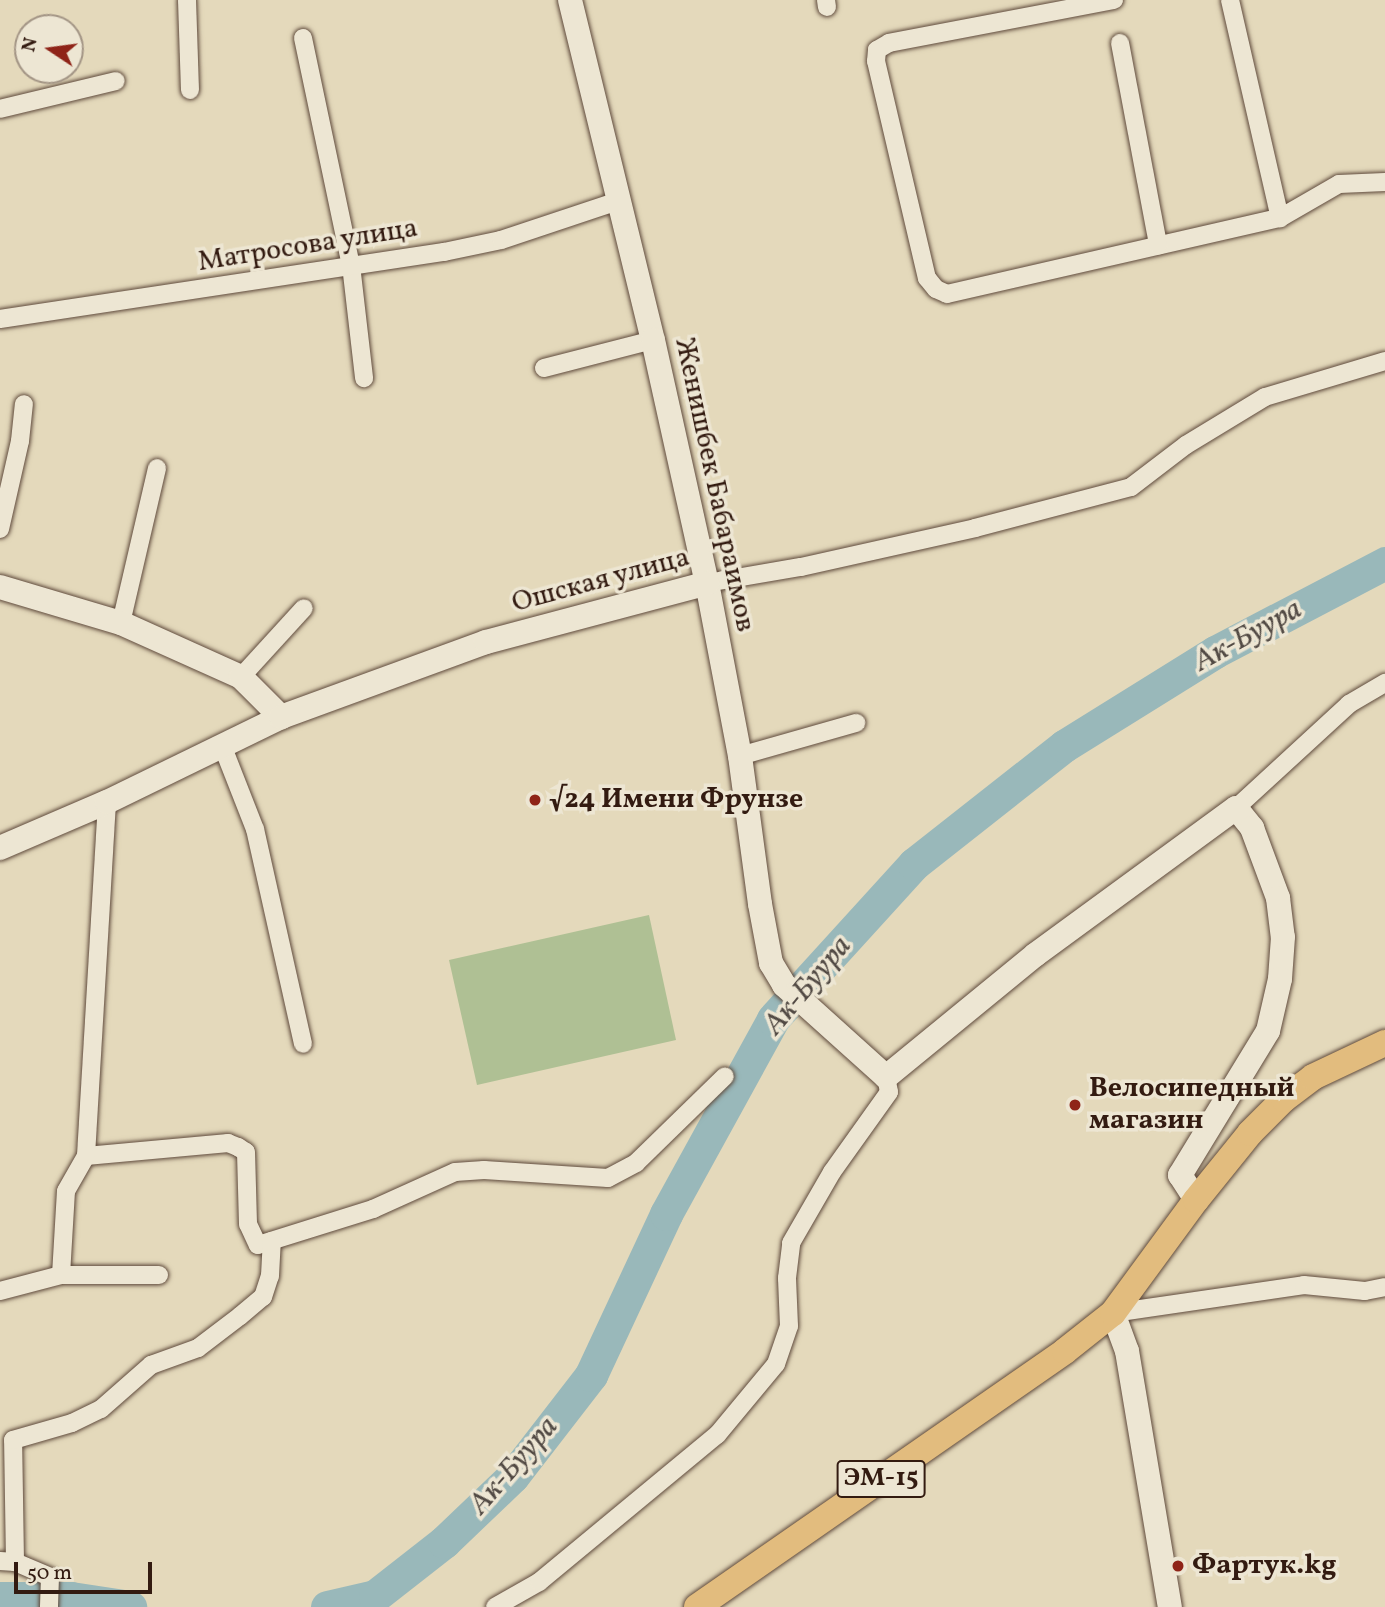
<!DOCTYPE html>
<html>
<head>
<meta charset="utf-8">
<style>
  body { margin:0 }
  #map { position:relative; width:1385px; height:1607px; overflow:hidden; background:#e4d9bb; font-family:Vollkorn,serif }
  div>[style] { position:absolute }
  .green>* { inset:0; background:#afc094 }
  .river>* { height:33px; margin:-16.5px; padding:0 16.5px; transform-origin:16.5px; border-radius:16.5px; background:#99b8ba }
  .roads { filter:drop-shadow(0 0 2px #5f4a3c) drop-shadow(0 0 2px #5f4a3c) }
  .street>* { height:18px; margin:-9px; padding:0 9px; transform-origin:9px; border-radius:9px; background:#ede6d3 }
  .secondary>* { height:24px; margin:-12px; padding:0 12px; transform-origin:12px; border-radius:12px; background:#ede6d3 }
  .primary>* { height:26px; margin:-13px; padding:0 13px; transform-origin:13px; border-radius:13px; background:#e2bc7e }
  .dots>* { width:19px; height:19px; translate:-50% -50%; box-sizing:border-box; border:4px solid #ede6d3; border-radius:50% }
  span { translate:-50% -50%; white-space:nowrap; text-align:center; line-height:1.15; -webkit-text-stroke:7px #ede6d3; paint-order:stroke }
  .shield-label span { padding:2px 5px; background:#ede6d3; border:2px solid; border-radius:5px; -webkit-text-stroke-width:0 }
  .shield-label { font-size:26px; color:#331b11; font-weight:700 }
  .street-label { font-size:28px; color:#331b11 }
  .poi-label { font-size:28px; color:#331b11; font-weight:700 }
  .left { translate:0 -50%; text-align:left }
  .water-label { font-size:30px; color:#524a44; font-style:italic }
  .north { position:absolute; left:14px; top:14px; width:70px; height:70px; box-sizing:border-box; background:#ede6d3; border:2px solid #a39585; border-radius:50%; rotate:283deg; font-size:19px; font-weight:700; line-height:28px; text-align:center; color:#331b11 }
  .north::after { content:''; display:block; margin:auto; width:24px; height:32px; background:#8f2418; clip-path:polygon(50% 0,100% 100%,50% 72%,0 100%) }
  .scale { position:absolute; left:14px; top:1562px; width:138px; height:32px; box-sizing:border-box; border:4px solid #331b11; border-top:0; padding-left:9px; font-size:21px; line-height:24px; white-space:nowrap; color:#331b11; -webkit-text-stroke:5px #ede6d3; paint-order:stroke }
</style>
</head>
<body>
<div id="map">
  <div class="green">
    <div style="clip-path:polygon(649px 915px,676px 1040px,477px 1085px,449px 960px)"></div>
  </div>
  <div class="river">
    <div style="left:0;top:1598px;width:71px"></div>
    <div style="left:71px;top:1598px;width:60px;rotate:8.7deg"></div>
    <div style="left:327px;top:1607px;width:49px;rotate:-12.9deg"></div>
    <div style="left:375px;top:1596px;width:88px;rotate:-38deg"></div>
    <div style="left:444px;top:1542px;width:95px;rotate:-43.7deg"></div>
    <div style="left:513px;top:1476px;width:128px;rotate:-52.3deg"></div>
    <div style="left:591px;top:1375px;width:178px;rotate:-65deg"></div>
    <div style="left:666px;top:1214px;width:222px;rotate:-61.2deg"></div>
    <div style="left:773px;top:1019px;width:210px;rotate:-47.7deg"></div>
    <div style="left:914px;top:864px;width:191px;rotate:-38.2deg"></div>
    <div style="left:1064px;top:746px;width:178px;rotate:-31.9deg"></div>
    <div style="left:1215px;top:652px;width:192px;rotate:-27.6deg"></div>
  </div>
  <div class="roads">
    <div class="street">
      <div style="left:187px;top:0;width:90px;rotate:88.1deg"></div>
      <div style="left:826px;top:0;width:7px;rotate:82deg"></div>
      <div style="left:1114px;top:0;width:229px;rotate:169.2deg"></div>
      <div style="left:889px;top:43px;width:14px;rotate:150deg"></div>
      <div style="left:877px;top:50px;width:11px;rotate:95deg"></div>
      <div style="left:876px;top:61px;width:223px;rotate:76.8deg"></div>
      <div style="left:927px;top:278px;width:14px;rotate:51deg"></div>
      <div style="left:936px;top:289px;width:12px;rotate:24deg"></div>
      <div style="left:947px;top:294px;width:342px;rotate:-12.9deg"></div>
      <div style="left:1280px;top:218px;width:68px;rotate:-30deg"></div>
      <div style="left:1339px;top:184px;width:46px;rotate:-2.5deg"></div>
      <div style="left:1230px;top:0;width:224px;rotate:77.1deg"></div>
      <div style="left:303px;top:38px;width:232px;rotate:78.1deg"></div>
      <div style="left:351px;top:265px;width:114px;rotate:83.4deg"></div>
      <div style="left:1120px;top:43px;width:206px;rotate:79.3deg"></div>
      <div style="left:0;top:109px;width:119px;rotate:-13.6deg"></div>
      <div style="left:0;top:319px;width:449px;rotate:-8.6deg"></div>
      <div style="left:444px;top:252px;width:58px;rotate:-11.9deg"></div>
      <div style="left:501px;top:240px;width:123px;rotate:-18.4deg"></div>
      <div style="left:544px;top:368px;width:113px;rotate:-14.4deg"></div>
      <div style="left:0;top:529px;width:90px;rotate:-77.2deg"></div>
      <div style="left:20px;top:441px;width:37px;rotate:-84deg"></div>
      <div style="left:707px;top:583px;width:95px;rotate:-9.7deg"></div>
      <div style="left:801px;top:567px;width:178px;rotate:-12.6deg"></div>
      <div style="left:975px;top:528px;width:161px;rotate:-14.7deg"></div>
      <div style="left:1131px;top:487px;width:69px;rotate:-37.4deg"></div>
      <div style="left:1186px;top:445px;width:92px;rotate:-31.3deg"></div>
      <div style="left:1265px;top:397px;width:125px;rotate:-16.7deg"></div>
      <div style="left:121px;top:623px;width:159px;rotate:-76.9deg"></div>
      <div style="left:241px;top:677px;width:93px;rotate:-47.6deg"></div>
      <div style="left:222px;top:745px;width:90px;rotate:68.6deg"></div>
      <div style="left:255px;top:829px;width:220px;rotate:77.4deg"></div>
      <div style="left:740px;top:756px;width:121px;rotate:-15.9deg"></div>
      <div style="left:107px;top:802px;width:355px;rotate:93.4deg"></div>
      <div style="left:86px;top:1156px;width:143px;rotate:-5.2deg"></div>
      <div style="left:228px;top:1143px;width:11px;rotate:22deg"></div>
      <div style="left:238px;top:1147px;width:9px;rotate:32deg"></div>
      <div style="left:246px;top:1152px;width:72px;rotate:88.4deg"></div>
      <div style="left:248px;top:1224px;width:23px;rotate:65deg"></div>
      <div style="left:258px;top:1245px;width:121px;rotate:-17.4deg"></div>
      <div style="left:373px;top:1209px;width:90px;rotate:-24.3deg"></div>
      <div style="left:455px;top:1172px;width:29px;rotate:-4deg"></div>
      <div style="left:484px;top:1170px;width:124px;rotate:3.7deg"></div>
      <div style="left:608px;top:1178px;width:32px;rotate:-28deg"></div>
      <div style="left:636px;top:1163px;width:124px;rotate:-44.3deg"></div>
      <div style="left:1236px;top:808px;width:154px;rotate:-42.6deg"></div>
      <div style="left:1349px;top:704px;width:42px;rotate:-30.3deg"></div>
      <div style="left:61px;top:1275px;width:84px;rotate:-86.6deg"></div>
      <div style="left:66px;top:1191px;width:40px;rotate:-60.3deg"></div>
      <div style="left:0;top:1291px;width:63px;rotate:-14.7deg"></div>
      <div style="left:61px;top:1275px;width:98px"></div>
      <div style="left:1113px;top:1313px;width:193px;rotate:-8.3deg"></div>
      <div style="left:1304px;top:1285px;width:61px;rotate:5.6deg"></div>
      <div style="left:1365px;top:1291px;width:20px;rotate:-11deg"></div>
      <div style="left:0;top:1561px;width:15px;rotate:4deg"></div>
      <div style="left:15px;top:1562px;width:38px;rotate:23deg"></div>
      <div style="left:50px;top:1577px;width:30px;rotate:92deg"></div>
      <div style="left:15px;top:1562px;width:122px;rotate:-90.9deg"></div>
      <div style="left:13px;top:1440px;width:61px;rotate:-16.1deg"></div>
      <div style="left:72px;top:1423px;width:32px;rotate:-26deg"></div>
      <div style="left:101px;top:1409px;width:67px;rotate:-41.3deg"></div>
      <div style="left:151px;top:1365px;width:50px;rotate:-19.9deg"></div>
      <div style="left:198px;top:1348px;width:53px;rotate:-37.3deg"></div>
      <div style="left:240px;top:1316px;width:30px;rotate:-40deg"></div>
      <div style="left:263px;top:1297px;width:22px;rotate:-72deg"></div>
      <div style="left:270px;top:1276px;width:35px;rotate:-87deg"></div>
      <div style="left:495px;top:1607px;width:51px;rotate:-29.6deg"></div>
      <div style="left:539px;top:1582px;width:231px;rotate:-39.6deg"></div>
      <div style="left:717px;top:1435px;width:92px;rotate:-50.3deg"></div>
      <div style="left:776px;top:1364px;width:40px;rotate:-71.1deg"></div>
      <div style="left:789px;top:1326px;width:48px;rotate:-92.4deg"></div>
      <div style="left:787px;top:1278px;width:35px;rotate:-83deg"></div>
      <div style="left:791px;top:1243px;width:82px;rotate:-60deg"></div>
      <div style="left:832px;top:1172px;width:98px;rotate:-54.5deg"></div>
      <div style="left:889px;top:1092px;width:15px;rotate:-101deg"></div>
    </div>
    <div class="secondary">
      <div style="left:570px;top:0;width:350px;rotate:76.3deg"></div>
      <div style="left:653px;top:340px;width:249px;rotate:77.5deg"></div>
      <div style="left:707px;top:583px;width:176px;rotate:79.2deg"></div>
      <div style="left:740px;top:756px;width:149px;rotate:82.3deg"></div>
      <div style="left:760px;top:904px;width:60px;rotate:79.4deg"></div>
      <div style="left:771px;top:963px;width:26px;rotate:59deg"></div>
      <div style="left:784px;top:985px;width:137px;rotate:42deg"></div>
      <div style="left:886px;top:1077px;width:193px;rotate:-39.3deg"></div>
      <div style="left:1035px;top:955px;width:249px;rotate:-36.2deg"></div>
      <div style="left:1236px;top:808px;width:26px;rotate:51deg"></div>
      <div style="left:1252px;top:828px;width:75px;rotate:69.6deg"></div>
      <div style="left:1278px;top:898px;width:39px;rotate:83deg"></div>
      <div style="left:1283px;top:937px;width:42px;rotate:94.1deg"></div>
      <div style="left:1280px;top:979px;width:53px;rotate:103deg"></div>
      <div style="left:1268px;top:1031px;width:169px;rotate:121.4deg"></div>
      <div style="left:1180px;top:1175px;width:30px;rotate:57deg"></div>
      <div style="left:0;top:587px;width:126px;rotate:16.6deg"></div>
      <div style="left:121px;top:623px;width:132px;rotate:24.2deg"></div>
      <div style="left:241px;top:677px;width:57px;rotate:45deg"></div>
      <div style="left:0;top:848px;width:116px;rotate:-23.3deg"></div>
      <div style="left:107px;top:802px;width:194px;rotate:-26deg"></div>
      <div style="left:281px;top:717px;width:218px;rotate:-20.1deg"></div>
      <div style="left:486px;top:642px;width:229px;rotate:-14.9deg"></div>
      <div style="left:1113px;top:1313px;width:40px;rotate:69.8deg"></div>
      <div style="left:1127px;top:1351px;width:260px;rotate:80.5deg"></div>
    </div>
    <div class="primary">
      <div style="left:697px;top:1607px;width:448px;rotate:-34.8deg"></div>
      <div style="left:1065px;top:1351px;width:61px;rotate:-38.4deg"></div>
      <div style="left:1113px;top:1313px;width:140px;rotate:-53.7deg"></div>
      <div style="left:1196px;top:1200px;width:86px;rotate:-51.1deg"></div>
      <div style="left:1250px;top:1133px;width:48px;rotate:-45deg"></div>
      <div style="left:1284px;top:1099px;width:36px;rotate:-37deg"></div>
      <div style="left:1313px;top:1077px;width:80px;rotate:-25.3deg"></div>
    </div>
  </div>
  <div class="dots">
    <div style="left:535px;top:800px;background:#8f2418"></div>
    <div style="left:1075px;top:1105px;background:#8f2418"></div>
    <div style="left:1178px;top:1566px;background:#8f2418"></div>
  </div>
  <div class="shield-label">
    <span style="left:881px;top:1479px">ЭМ-15</span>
  </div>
  <div class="street-label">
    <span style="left:308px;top:246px;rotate:-9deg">Матросова улица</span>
    <span style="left:714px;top:485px;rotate:78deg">Женишбек Бабараимов</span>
    <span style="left:601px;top:581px;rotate:-15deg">Ошская улица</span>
  </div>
  <div class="poi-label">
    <span class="left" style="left:549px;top:800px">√24 Имени Фрунзе</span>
    <span class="left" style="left:1089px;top:1105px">Велосипедный<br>магазин</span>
    <span class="left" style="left:1192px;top:1566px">Фартук.kg</span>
  </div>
  <div class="water-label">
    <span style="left:1248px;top:636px;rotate:-29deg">Ак-Буура</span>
    <span style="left:808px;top:986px;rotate:-50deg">Ак-Буура</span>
    <span style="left:514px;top:1466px;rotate:-49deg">Ак-Буура</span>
  </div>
  <div class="north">N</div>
  <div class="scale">50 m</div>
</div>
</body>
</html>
